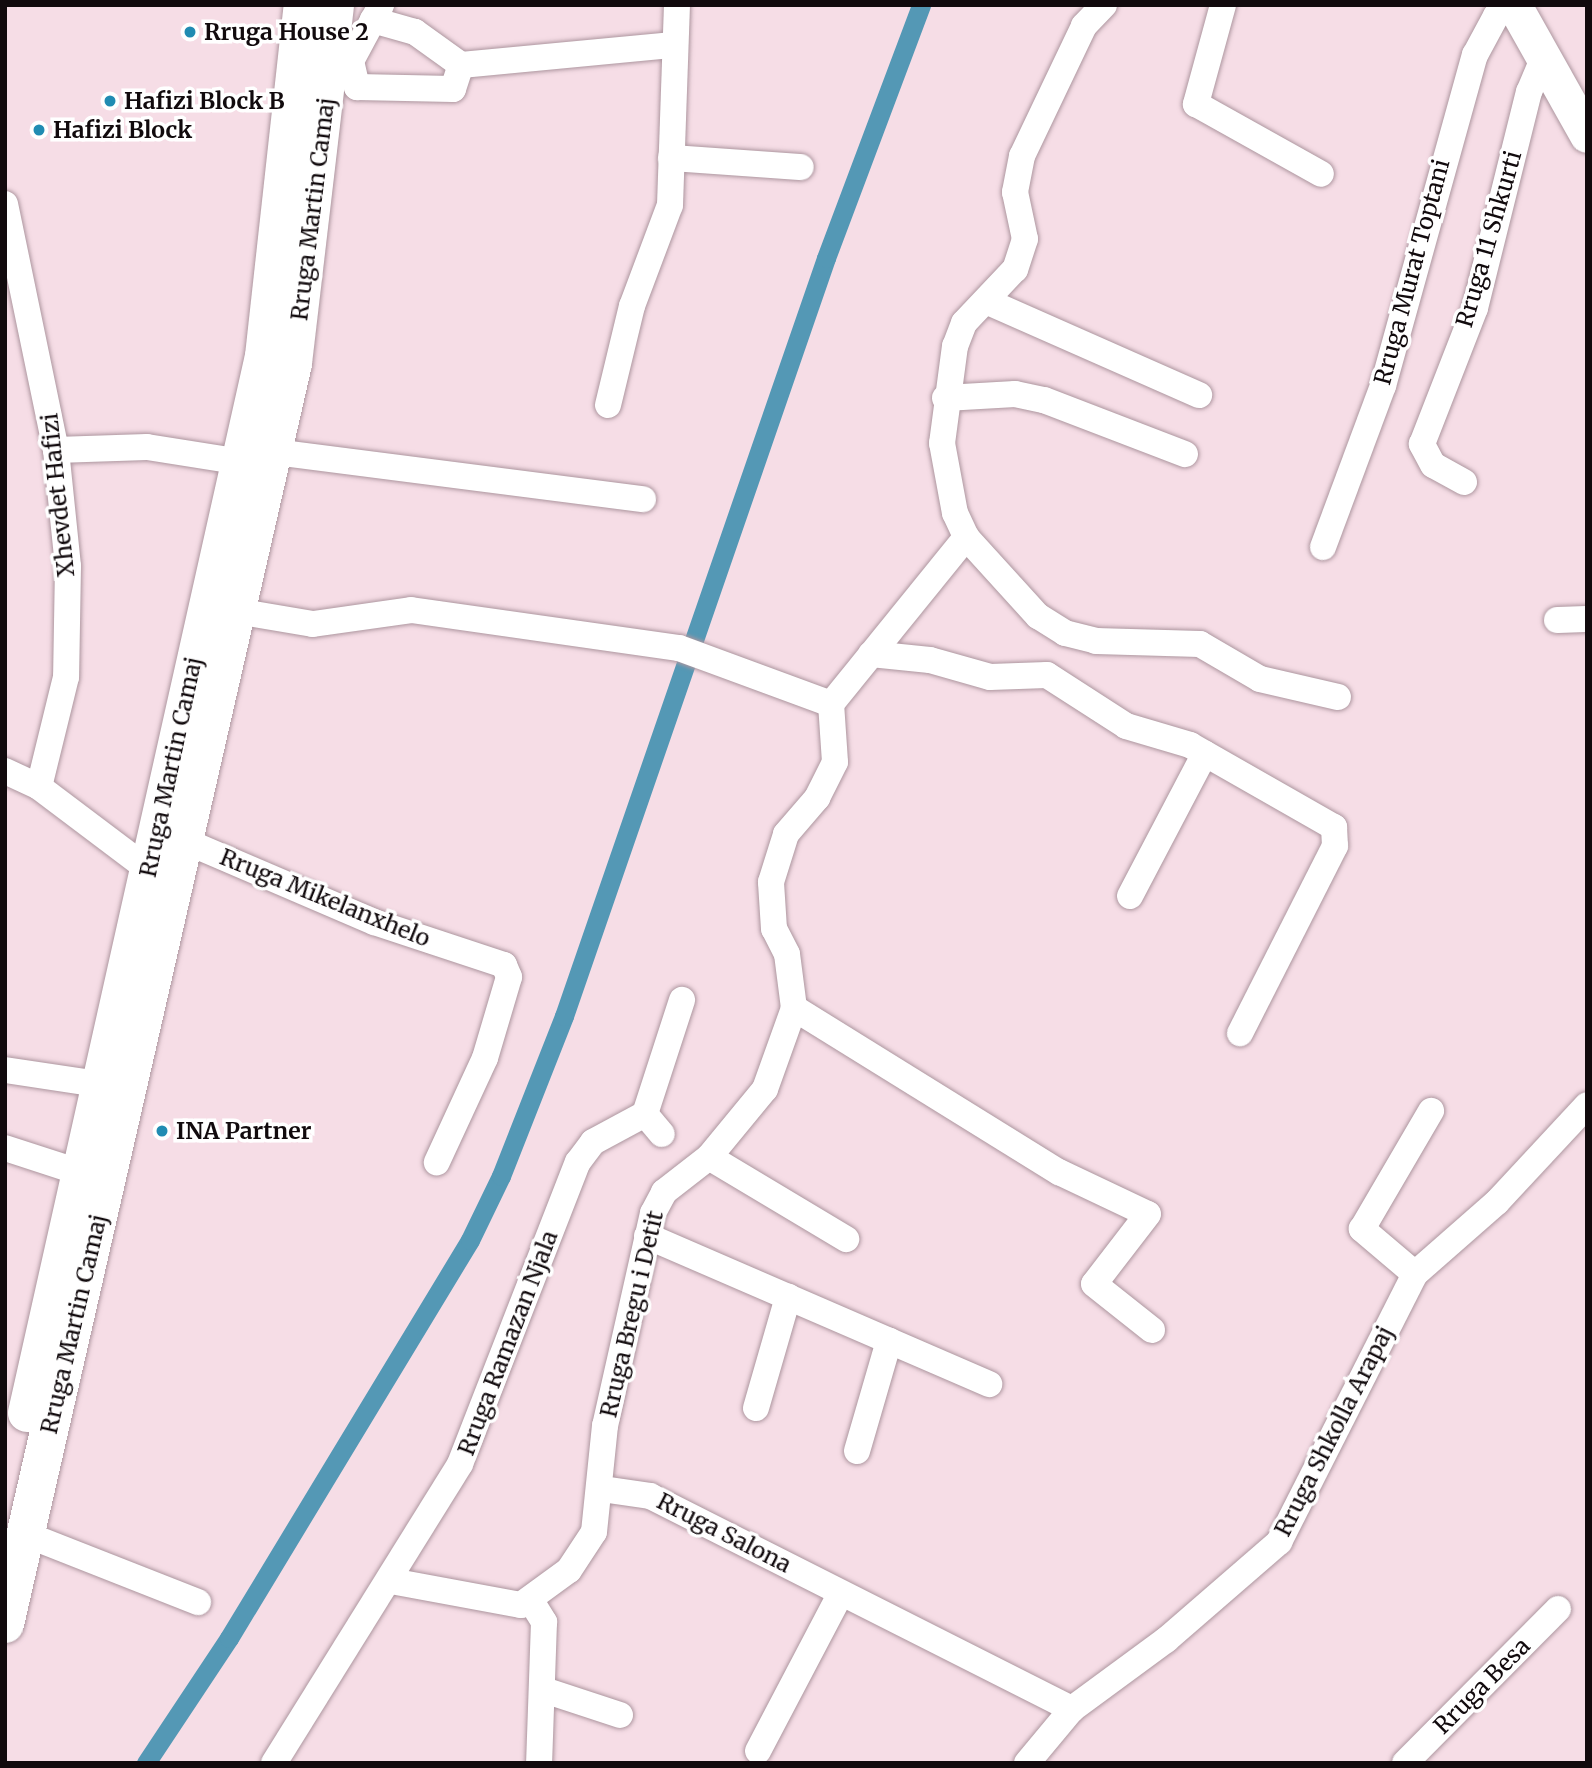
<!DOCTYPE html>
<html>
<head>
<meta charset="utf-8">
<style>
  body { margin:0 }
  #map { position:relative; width:1592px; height:1768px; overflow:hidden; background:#f6dde6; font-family:Merriweather,serif }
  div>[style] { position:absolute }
  .canal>* { height:19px; margin:-9.5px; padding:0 9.5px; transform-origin:9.5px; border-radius:9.5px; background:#5498b5 }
  .roads { filter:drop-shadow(0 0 2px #ad969f) drop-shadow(0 0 2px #ad969f) }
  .minor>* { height:26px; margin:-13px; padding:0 13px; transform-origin:13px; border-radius:13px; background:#fff }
  .major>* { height:35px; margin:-17.5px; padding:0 17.5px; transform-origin:17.5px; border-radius:17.5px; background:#fff }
  .highway>* { height:38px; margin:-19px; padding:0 19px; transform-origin:19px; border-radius:19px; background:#fff }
  .dots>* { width:19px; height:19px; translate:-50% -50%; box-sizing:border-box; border:4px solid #fff; border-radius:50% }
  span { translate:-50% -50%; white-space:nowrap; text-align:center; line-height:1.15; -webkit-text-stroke:7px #fff; paint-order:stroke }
  .poi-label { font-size:23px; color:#110a0d; font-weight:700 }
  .left { translate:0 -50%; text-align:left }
  .street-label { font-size:23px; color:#110a0d }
  .frame { position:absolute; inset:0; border:7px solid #110a0d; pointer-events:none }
</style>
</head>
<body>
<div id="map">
  <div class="canal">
    <div style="left:146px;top:1763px;width:150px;rotate:-56.4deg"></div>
    <div style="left:229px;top:1638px;width:465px;rotate:-58.8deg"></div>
    <div style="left:470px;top:1240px;width:71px;rotate:-64.2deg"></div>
    <div style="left:501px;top:1176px;width:172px;rotate:-68.5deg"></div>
    <div style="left:564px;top:1016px;width:802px;rotate:-70.93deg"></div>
    <div style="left:826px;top:258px;width:270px;rotate:-69.4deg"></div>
  </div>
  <div class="roads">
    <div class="minor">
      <div style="left:1104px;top:5px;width:29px;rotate:134deg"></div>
      <div style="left:1084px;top:26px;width:144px;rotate:115.5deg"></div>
      <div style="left:1022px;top:156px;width:37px;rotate:101deg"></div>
      <div style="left:1015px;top:192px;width:48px;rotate:78deg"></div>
      <div style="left:1025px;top:239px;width:32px;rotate:108deg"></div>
      <div style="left:1015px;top:269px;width:74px;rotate:133.4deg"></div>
      <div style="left:964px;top:323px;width:25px;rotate:111deg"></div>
      <div style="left:955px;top:346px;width:98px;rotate:97.6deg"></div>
      <div style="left:942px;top:443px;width:71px;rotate:79.5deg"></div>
      <div style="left:955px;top:513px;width:26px;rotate:65deg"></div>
      <div style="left:966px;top:537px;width:107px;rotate:47.7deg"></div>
      <div style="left:1038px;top:616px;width:32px;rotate:32deg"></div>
      <div style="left:1065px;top:633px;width:32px;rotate:14deg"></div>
      <div style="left:1096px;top:641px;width:104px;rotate:1.7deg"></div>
      <div style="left:1200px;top:644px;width:69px;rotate:30.3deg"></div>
      <div style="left:1260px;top:679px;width:80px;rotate:13deg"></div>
      <div style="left:1223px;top:5px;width:103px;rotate:105.3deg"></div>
      <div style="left:1196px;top:104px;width:143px;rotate:29.2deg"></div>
      <div style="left:336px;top:59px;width:15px;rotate:8deg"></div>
      <div style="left:351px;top:61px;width:64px;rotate:-61.8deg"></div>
      <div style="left:351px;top:61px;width:27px;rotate:77deg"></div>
      <div style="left:357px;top:87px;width:96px;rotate:1.2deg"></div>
      <div style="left:453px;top:89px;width:25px;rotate:-72deg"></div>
      <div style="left:461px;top:65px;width:57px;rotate:-144.3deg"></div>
      <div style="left:415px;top:32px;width:44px;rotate:-164.1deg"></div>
      <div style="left:461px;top:65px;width:211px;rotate:-5.4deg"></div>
      <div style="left:671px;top:158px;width:130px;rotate:4deg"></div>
      <div style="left:5px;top:204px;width:251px;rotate:78.3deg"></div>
      <div style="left:56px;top:450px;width:117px;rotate:84.1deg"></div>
      <div style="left:68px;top:566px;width:111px;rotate:91deg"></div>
      <div style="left:66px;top:677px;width:113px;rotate:103.8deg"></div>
      <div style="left:986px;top:301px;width:233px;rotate:23.8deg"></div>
      <div style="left:945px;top:398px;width:70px;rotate:-3.3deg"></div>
      <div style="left:1015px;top:394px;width:30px;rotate:12deg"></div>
      <div style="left:1044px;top:400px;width:151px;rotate:21deg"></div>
      <div style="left:608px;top:405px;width:102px;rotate:-76.4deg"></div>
      <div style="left:632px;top:306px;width:108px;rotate:-69.4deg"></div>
      <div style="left:670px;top:205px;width:200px;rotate:-88deg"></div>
      <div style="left:56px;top:450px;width:91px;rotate:-1.9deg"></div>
      <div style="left:147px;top:447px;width:96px;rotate:9deg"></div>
      <div style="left:275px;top:452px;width:371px;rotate:7.3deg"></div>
      <div style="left:1464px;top:482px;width:35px;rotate:-151deg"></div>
      <div style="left:1433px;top:465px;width:24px;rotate:-118deg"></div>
      <div style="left:1422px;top:444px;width:146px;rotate:-68.7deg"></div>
      <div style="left:1475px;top:308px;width:223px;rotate:-76deg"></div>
      <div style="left:1529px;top:92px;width:39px;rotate:-67deg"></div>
      <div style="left:1323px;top:547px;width:172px;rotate:-69.6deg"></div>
      <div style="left:1383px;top:386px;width:344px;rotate:-74.5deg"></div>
      <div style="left:1475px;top:55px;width:44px;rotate:-61.7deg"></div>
      <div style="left:1496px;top:16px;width:19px;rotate:-35deg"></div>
      <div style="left:236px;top:611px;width:78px;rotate:9.6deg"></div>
      <div style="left:313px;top:624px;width:99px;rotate:-8.1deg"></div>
      <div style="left:411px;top:610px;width:271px;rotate:8.1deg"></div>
      <div style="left:679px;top:648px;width:162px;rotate:20.2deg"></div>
      <div style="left:1557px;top:620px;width:30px;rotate:-2deg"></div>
      <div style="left:871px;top:654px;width:59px;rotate:5.8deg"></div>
      <div style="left:930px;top:660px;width:62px;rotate:15.8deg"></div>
      <div style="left:990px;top:677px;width:57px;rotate:-2deg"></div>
      <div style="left:1047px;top:675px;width:94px;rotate:32.8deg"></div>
      <div style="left:1126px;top:726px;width:67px;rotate:16.5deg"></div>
      <div style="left:1190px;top:745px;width:166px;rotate:29.7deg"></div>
      <div style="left:1334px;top:827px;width:19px;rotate:87deg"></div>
      <div style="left:1335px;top:846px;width:210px;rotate:116.9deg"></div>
      <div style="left:831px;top:704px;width:215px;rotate:-51deg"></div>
      <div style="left:5px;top:771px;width:38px;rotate:25deg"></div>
      <div style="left:39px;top:787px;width:138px;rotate:37deg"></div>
      <div style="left:185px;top:841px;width:206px;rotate:23.2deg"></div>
      <div style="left:374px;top:922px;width:137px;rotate:18.3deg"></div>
      <div style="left:504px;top:965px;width:13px;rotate:67deg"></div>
      <div style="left:509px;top:977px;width:84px;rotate:106.5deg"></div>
      <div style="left:485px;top:1058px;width:115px;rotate:114.8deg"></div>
      <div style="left:1130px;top:896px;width:161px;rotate:-62.3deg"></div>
      <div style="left:794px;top:1008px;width:312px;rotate:31.8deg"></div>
      <div style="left:1059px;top:1172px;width:98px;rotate:25.3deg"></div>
      <div style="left:1148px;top:1214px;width:88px;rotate:127.6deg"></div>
      <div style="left:1094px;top:1284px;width:74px;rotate:38.4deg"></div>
      <div style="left:5px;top:1070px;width:95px;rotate:8.5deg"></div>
      <div style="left:645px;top:1114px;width:26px;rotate:50deg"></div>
      <div style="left:5px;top:1148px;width:78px;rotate:18deg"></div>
      <div style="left:709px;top:1157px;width:160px;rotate:30.9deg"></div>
      <div style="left:647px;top:1236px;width:373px;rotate:23.4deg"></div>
      <div style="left:1415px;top:1274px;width:70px;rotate:-139.7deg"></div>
      <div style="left:1362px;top:1229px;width:137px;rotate:-59.7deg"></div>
      <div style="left:756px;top:1408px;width:116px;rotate:-73.9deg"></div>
      <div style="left:857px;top:1451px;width:115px;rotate:-73.8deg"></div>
      <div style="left:602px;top:1489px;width:49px;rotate:8.3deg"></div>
      <div style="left:650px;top:1496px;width:473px;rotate:26.8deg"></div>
      <div style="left:25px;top:1534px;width:186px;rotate:21.5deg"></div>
      <div style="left:391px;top:1581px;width:132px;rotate:10.5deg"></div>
      <div style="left:521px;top:1605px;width:59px;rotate:-36.1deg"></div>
      <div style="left:569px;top:1570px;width:45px;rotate:-56.7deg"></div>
      <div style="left:594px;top:1532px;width:107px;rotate:-84.1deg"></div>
      <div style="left:605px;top:1426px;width:218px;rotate:-77.3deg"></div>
      <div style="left:653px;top:1213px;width:24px;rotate:-62deg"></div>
      <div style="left:664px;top:1192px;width:57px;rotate:-37.9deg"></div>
      <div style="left:709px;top:1157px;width:88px;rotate:-50.5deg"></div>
      <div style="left:765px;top:1089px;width:86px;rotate:-70.3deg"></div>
      <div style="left:794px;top:1008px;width:54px;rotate:-97.4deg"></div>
      <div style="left:787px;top:954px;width:28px;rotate:-117deg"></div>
      <div style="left:774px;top:929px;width:47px;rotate:-93.7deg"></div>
      <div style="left:771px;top:882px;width:50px;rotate:-72.6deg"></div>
      <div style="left:786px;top:834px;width:48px;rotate:-49.3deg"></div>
      <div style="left:817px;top:798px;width:40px;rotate:-63.4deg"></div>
      <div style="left:835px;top:762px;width:58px;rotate:-93.9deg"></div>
      <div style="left:531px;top:1601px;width:25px;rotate:58deg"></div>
      <div style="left:544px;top:1622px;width:141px;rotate:92deg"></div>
      <div style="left:544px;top:1690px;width:80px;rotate:18.2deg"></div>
      <div style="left:758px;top:1751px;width:178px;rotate:-62.3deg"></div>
      <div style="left:274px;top:1763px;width:352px;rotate:-58.1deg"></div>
      <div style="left:460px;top:1464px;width:324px;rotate:-68.7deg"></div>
      <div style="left:578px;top:1162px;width:25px;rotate:-53deg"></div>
      <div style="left:593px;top:1142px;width:59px;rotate:-28.3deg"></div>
      <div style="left:645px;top:1114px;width:120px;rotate:-72deg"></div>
      <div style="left:1027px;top:1763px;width:70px;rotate:-50.2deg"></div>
      <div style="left:1072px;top:1709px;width:117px;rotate:-36.3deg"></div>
      <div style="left:1166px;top:1640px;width:150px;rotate:-40.9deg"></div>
      <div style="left:1279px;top:1542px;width:301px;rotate:-63.1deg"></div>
      <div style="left:1415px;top:1274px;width:109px;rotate:-41.3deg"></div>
      <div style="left:1497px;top:1202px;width:132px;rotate:-47.1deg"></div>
      <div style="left:1405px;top:1763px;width:217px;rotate:-45.2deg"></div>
    </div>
    <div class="major">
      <div style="left:1514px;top:5px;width:149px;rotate:60.7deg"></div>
    </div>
    <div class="highway">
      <div style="left:27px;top:1413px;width:1083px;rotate:-77.36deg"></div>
      <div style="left:264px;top:356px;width:353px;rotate:-83.7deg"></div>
      <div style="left:5px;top:1624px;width:1293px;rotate:-77.13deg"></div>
      <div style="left:293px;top:363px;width:360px;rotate:-83.3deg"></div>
    </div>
  </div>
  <div class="dots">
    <div style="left:190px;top:32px;background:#208bb2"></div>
    <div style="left:110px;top:101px;background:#208bb2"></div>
    <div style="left:39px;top:130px;background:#208bb2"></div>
    <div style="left:162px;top:1131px;background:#208bb2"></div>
  </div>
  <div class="poi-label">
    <span class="left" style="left:204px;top:32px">Rruga House 2</span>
    <span class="left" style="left:124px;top:101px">Hafizi Block B</span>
    <span class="left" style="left:53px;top:130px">Hafizi Block</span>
    <span class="left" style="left:176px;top:1131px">INA Partner</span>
  </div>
  <div class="street-label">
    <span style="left:313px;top:209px;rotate:-83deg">Rruga Martin Camaj</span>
    <span style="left:1489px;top:239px;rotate:-74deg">Rruga 11 Shkurti</span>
    <span style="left:1412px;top:272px;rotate:-75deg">Rruga Murat Toptani</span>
    <span style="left:58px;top:495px;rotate:-96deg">Xhevdet Hafizi</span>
    <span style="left:171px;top:767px;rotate:-78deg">Rruga Martin Camaj</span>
    <span style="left:325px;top:898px;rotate:22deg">Rruga Mikelanxhelo</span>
    <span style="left:632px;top:1314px;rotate:-77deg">Rruga Bregu i Detit</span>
    <span style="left:74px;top:1324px;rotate:-77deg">Rruga Martin Camaj</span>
    <span style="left:508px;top:1343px;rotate:-69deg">Rruga Ramazan Njala</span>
    <span style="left:1334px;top:1431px;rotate:-63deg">Rruga Shkolla Arapaj</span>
    <span style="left:724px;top:1533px;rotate:27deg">Rruga Salona</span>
    <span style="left:1482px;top:1686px;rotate:-45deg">Rruga Besa</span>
  </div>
  <div class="frame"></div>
</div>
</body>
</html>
